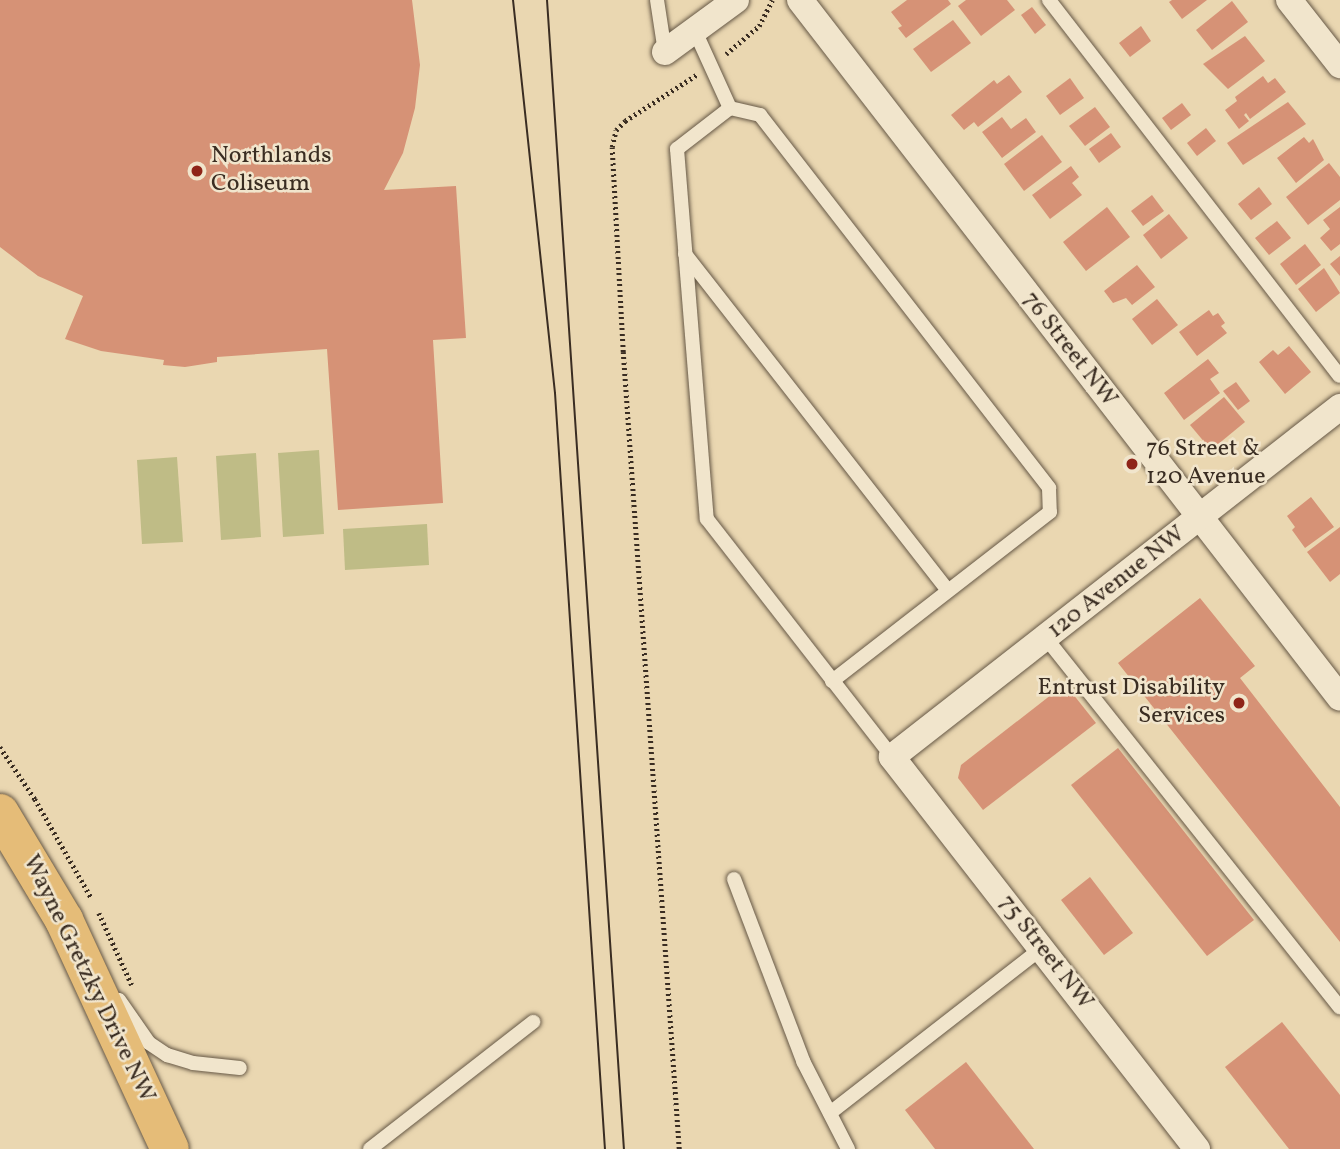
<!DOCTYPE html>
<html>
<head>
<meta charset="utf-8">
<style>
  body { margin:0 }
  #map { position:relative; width:1340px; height:1149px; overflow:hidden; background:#ead7b1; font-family:Vollkorn,serif }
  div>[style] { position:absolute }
  .green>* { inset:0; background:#bfbc86 }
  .building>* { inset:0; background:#d69276 }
  .path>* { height:4.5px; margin-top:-2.25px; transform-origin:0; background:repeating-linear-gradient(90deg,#3a2d22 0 2px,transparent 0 5.5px) }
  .roads { filter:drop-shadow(0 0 2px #665846) drop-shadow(0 0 2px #665846) }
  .service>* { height:14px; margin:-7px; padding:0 7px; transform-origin:7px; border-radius:7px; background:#f1e5cc }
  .minor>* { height:26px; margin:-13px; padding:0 13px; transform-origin:13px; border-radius:13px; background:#f1e5cc }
  .primary>* { height:38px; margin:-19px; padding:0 19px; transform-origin:19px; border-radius:19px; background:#e5bc78 }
  .tram>* { height:2px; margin:-1px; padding:0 1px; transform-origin:1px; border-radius:1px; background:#3a2d22 }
  .dots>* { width:19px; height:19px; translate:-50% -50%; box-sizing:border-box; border:4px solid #f1e5cc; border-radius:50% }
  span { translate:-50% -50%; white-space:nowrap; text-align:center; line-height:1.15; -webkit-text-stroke:5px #f1e5cc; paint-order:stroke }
  .poi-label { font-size:24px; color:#3a2d22 }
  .left { translate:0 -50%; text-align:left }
  .right { translate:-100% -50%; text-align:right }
  .street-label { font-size:24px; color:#3a2d22 }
</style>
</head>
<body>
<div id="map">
  <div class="green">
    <div style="clip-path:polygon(319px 450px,324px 534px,283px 537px,278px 453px)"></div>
    <div style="clip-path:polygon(256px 453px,261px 537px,221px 540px,216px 456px)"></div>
    <div style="clip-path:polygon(177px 457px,183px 542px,142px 544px,137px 460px)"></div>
    <div style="clip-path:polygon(427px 524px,429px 565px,345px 570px,343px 529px)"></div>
  </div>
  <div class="building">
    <div style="clip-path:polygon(0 0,412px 0,420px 65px,415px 108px,403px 153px,384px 190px,456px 186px,466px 338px,433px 340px,443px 503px,338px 510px,327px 349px,217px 357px,217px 362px,185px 367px,163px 365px,164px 360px,101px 351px,65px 339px,83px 296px,38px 276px,0 247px)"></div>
    <div style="clip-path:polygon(907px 0,948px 0,951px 4px,906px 38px,898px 28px,902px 26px,891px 12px)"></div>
    <div style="clip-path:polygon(966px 0,1007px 0,1015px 10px,981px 36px,958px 6px)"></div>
    <div style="clip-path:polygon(1172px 0,1207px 0,1182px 19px,1169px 2px)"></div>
    <div style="clip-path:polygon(1232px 1px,1248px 22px,1212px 50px,1196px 30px)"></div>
    <div style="clip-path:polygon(1032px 7px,1046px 25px,1035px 34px,1021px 15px)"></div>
    <div style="clip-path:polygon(953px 20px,971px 43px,931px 72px,913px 49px)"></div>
    <div style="clip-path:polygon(1141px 26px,1151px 41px,1130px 57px,1119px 43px)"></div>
    <div style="clip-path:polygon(1245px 36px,1265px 61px,1228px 89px,1203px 64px)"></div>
    <div style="clip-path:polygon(1009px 75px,1022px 92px,978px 127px,974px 122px,964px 130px,951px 115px,994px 80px,997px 84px)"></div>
    <div style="clip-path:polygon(1263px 76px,1268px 83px,1275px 78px,1286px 92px,1250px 119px,1246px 113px,1244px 115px,1249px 121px,1239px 129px,1225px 110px,1237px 101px,1235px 97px)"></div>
    <div style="clip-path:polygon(1070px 78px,1084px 98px,1060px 115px,1046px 96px)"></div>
    <div style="clip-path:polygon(1288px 102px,1306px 124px,1243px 165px,1227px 143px)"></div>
    <div style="clip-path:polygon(1182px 103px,1191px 115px,1171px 130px,1162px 118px)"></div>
    <div style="clip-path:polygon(1095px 107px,1110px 127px,1085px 146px,1069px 126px)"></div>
    <div style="clip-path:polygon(1002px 117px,1011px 129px,1026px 118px,1036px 132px,1002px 158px,982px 132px)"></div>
    <div style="clip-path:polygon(1206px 128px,1216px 141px,1197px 156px,1187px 143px)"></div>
    <div style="clip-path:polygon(1111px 133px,1121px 147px,1099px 163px,1089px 149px)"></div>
    <div style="clip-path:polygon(1042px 135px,1062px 162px,1024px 191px,1004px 164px)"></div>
    <div style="clip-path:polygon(1304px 137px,1309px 143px,1313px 139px,1324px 160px,1296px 183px,1277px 158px)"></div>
    <div style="clip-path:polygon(1329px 163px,1340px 177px,1340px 200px,1308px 225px,1286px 197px)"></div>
    <div style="clip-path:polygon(1071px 166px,1079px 177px,1072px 183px,1082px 195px,1050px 219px,1032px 195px)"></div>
    <div style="clip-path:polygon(1259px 187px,1272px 204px,1251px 220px,1238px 204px)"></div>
    <div style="clip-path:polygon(1152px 195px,1164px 211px,1143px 226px,1131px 211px)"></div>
    <div style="clip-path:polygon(1107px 207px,1130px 237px,1086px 271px,1063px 242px)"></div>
    <div style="clip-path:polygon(1340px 207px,1340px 244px,1331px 251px,1320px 238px,1330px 229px,1323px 220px)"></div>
    <div style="clip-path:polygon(1169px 214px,1188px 238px,1161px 259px,1143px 235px)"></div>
    <div style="clip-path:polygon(1277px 221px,1291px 238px,1269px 255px,1255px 238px)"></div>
    <div style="clip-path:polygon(1305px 244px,1321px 265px,1296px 285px,1280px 264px)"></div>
    <div style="clip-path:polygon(1340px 256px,1340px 276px,1330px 264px)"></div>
    <div style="clip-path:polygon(1137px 265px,1155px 287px,1132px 305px,1126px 298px,1113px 303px,1104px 291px)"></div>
    <div style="clip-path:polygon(1324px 268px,1340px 293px,1316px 312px,1298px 289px)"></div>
    <div style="clip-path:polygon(1157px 299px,1178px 325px,1152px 345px,1132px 319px)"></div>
    <div style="clip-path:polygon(1209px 310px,1213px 316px,1218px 313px,1225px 323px,1221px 326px,1227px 333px,1197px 356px,1179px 332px)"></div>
    <div style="clip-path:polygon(1289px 346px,1311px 372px,1285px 394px,1259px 362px,1273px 350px,1278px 355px)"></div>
    <div style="clip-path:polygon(1208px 359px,1219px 373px,1210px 379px,1220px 393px,1184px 420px,1164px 393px)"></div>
    <div style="clip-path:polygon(1236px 382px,1250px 401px,1238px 410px,1223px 391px)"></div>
    <div style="clip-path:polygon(1224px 397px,1245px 422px,1211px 450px,1190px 425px)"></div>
    <div style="clip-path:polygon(1311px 497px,1334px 527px,1305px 548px,1292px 530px,1295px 527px,1287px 516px)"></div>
    <div style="clip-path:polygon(1340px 527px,1340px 574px,1330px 582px,1307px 552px)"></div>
    <div style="clip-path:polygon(1200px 598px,1255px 666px,1240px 678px,1340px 807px,1340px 942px,1118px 663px)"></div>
    <div style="clip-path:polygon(1065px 684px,1096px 723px,983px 810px,958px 778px,961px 765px)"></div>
    <div style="clip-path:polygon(1118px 748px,1254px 920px,1207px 956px,1071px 785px)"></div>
    <div style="clip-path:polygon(1090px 877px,1133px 933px,1104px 955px,1061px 900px)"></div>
    <div style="clip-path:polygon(1282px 1022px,1340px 1095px,1340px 1149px,1289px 1149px,1225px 1067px)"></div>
    <div style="clip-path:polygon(966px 1062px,1034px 1149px,935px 1149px,905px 1110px)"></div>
  </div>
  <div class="path">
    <div style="left:726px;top:54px;width:43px;rotate:-40.3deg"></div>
    <div style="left:759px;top:26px;width:29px;rotate:-63deg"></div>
    <div style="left:0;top:747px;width:63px;rotate:56.1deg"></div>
    <div style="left:35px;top:799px;width:115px;rotate:60.3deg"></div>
    <div style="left:99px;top:913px;width:79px;rotate:65.4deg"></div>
    <div style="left:679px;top:1149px;width:799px;rotate:-94.02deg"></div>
    <div style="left:623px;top:352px;width:205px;rotate:-93.1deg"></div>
    <div style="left:612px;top:147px;width:17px;rotate:-77deg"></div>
    <div style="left:616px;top:130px;width:13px;rotate:-45deg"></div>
    <div style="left:625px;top:121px;width:85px;rotate:-32.9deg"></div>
  </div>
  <div class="roads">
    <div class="service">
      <div style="left:657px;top:0;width:53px;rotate:81.3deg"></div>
      <div style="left:1049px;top:0;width:475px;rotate:52.3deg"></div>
      <div style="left:695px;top:31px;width:85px;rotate:65.6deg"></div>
      <div style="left:730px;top:108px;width:67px;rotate:142.3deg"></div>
      <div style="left:677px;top:149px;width:371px;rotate:85.4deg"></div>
      <div style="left:707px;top:519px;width:301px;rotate:52.1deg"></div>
      <div style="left:730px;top:108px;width:31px;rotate:13deg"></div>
      <div style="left:760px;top:115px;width:472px;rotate:52.2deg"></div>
      <div style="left:1049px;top:488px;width:24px;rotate:88deg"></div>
      <div style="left:1050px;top:512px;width:276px;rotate:142.2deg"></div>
      <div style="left:685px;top:254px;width:427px;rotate:52deg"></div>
      <div style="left:1046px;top:638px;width:472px;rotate:51.5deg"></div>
      <div style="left:734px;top:879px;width:195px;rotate:69.2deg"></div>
      <div style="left:803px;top:1061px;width:99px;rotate:62.9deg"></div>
      <div style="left:119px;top:1000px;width:52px;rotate:55.1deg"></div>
      <div style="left:149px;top:1043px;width:22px;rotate:34deg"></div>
      <div style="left:167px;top:1055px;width:27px;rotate:17deg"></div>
      <div style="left:193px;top:1063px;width:47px;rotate:6.1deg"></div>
      <div style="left:830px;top:1113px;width:267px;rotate:-37.9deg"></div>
      <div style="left:370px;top:1149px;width:207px;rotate:-37.9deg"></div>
    </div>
    <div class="minor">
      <div style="left:800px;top:0;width:882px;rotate:52.27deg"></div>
      <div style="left:1289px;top:0;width:83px;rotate:51.9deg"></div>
      <div style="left:665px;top:52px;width:88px;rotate:-36.2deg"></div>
      <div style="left:1197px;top:1149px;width:497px;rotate:-127.9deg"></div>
      <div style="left:892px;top:757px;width:569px;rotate:-38deg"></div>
    </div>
    <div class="primary">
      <div style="left:0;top:813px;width:125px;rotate:59.1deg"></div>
      <div style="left:64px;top:920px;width:252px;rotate:65.2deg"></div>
    </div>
  </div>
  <div class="tram">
    <div style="left:513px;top:0;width:395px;rotate:83.9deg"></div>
    <div style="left:555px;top:393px;width:758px;rotate:86.22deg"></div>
    <div style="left:547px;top:0;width:1152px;rotate:86.17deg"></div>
  </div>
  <div class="dots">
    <div style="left:197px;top:171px;background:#8f2418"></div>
    <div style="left:1132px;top:464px;background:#8f2418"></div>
    <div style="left:1239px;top:703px;background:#8f2418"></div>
  </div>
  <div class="poi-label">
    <span class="left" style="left:211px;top:171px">Northlands<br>Coliseum</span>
    <span class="left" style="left:1146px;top:464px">76 Street &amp;<br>120 Avenue</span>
    <span class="right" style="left:1225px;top:703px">Entrust Disability<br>Services</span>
  </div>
  <div class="street-label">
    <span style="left:1069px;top:350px;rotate:52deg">76 Street NW</span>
    <span style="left:1117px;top:583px;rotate:-38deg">120 Avenue NW</span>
    <span style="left:1045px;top:953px;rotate:52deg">75 Street NW</span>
    <span style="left:88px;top:979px;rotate:64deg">Wayne Gretzky Drive NW</span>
  </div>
</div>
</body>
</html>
